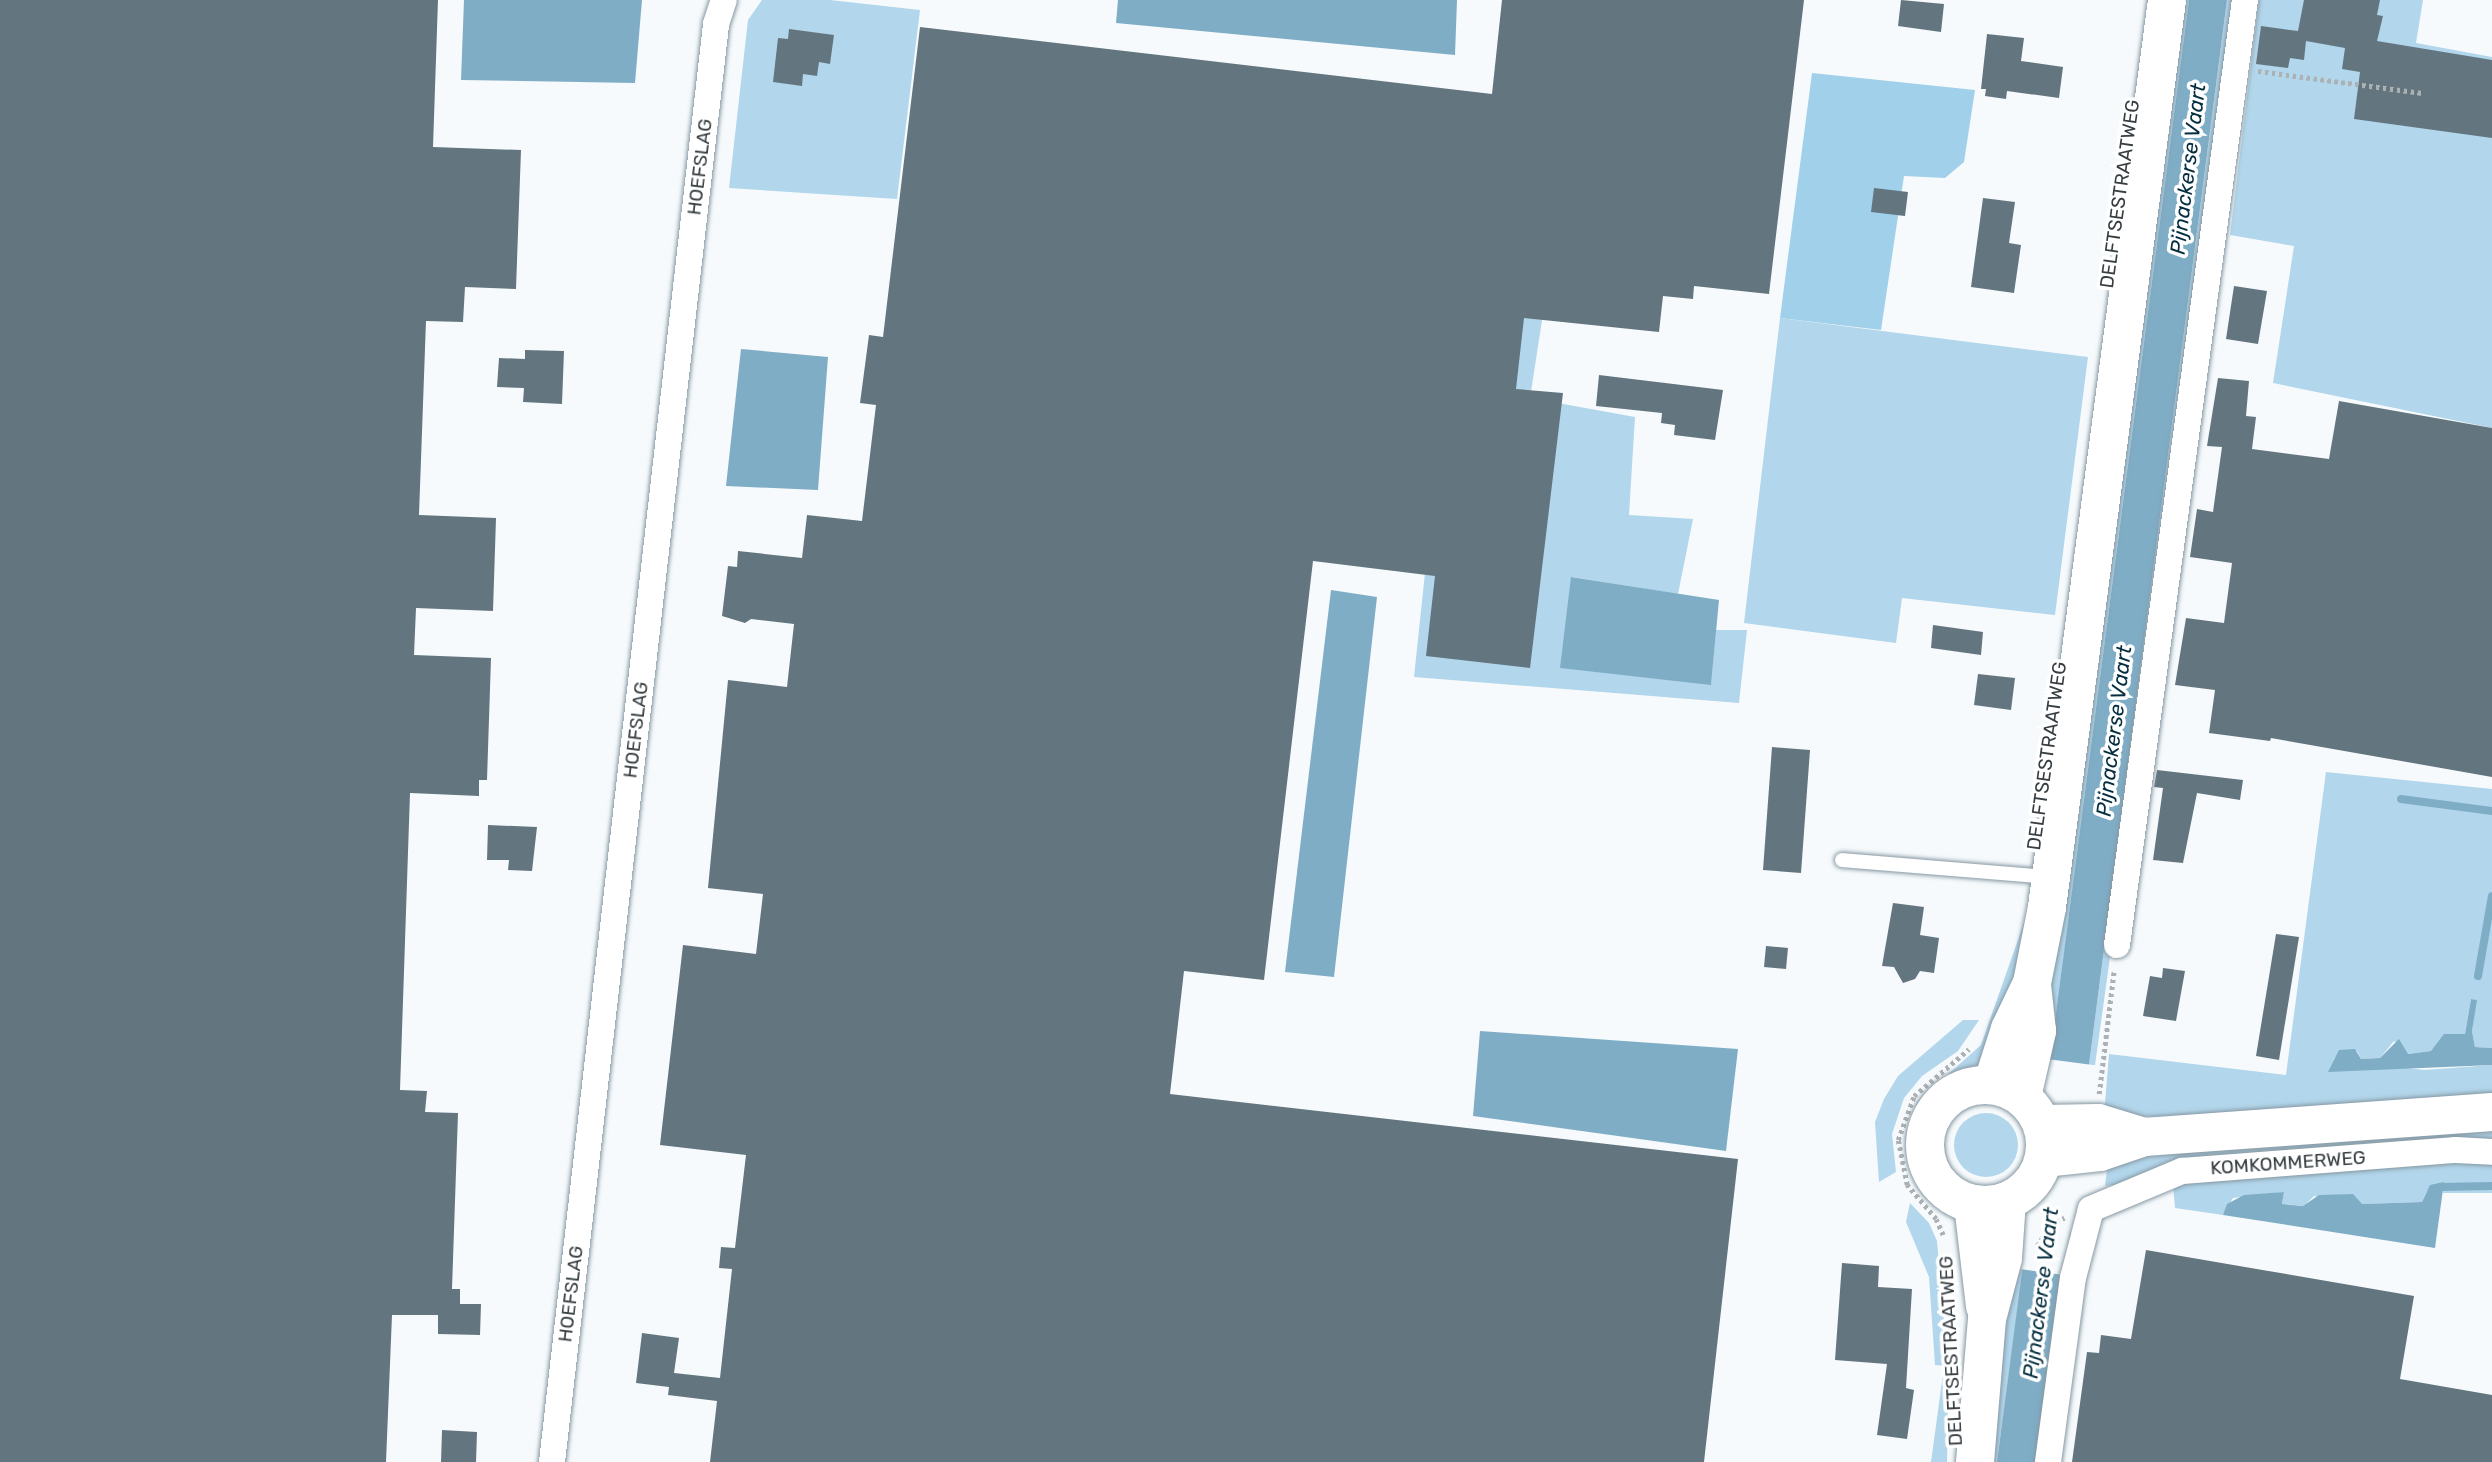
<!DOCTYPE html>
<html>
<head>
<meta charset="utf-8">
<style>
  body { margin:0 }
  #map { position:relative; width:2492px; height:1462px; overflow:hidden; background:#f6fafc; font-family:Rubik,sans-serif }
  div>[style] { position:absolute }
  .green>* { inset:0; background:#b2d6eb }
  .round { border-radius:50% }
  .forest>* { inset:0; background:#a1d0ea }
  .water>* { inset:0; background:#7fadc6 }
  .pier>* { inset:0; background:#f6fafc }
  .stream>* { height:8px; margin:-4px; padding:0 4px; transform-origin:4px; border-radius:4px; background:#7fadc6 }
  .building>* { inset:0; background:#63757f }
  .path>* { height:4.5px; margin-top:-2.25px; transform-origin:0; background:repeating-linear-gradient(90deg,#acb1b4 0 3.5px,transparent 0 7px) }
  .roads { filter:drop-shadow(0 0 2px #8698a3) drop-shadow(0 0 2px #8698a3) }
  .lane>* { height:14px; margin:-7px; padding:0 7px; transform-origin:7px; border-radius:7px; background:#fff }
  .street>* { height:26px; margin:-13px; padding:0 13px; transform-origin:13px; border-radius:13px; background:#fff }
  .secondary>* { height:38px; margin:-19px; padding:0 19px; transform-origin:19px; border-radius:19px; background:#fff }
  .secondary>.ring { margin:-19px; padding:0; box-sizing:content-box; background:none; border:38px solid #fff; border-radius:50% }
  span { translate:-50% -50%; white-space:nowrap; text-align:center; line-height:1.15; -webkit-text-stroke:7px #fff; paint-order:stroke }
  .street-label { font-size:19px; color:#363e42 }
  .water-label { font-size:21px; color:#042e40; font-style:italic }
</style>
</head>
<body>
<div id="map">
  <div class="green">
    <div style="clip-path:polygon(762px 0,830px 0,920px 10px,897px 199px,729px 188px,748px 20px)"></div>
    <div style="clip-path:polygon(2181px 0,2189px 0,2050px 1060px,2046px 1020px)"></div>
    <div style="clip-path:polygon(2227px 0,2236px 0,2108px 972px,2095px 1065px,2089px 1065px)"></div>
    <div style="clip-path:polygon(2259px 0,2423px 0,2416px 43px,2492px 57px,2492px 428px,2273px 383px,2294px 246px,2230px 235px)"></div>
    <div style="clip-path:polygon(1459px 251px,1551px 262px,1530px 398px,1635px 417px,1629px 515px,1693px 519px,1678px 594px,1572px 577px,1711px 684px,1716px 630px,1747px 630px,1739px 703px,1414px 677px)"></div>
    <div style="clip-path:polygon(1780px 318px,2088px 357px,2055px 615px,1902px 598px,1896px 643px,1744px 623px)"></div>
    <div style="clip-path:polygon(2326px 772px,2492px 789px,2492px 1048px,2475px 1047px,2472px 1031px,2476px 1000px,2471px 999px,2465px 1034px,2448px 1034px,2431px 1051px,2407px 1054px,2394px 1041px,2380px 1058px,2361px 1059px,2357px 1051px,2333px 1059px,2424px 1070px,2492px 1065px,2492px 1094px,2167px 1117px,2104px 1115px,2109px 1054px,2286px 1075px)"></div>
    <div style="clip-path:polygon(2032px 915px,2005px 1011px,1977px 1074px,1939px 1095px,1924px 1114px,1916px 1140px,1905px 1139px,1917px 1102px,1981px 1045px,2026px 917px)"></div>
    <div style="clip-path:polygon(1963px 1020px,1979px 1020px,1958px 1051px,1922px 1076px,1904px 1098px,1892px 1134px,1896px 1172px,1879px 1182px,1875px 1122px,1884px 1099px,1898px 1076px)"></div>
    <div class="round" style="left:1954px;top:1113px;width:64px;height:64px"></div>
    <div style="clip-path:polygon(2492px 1124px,2492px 1142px,2105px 1186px,2108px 1160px)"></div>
    <div style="clip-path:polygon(2446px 1162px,2492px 1162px,2492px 1193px,2443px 1193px,2444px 1182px,2427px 1191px,2422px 1202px,2362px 1204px,2314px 1196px,2304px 1206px,2282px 1204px,2284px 1192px,2233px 1198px,2223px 1215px,2175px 1208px,2173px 1185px)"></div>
    <div style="clip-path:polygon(1910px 1203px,1929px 1223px,1937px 1241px,1948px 1366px,1935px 1365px,1929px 1277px,1906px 1222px)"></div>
    <div style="clip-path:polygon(2065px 1226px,2073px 1236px,2068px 1274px,2023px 1269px,1997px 1462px,1988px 1462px,2010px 1264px)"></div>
    <div style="clip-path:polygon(1943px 1374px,1949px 1374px,1947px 1462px,1931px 1462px)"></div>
  </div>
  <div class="forest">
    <div style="clip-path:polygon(1812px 73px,1975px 90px,1964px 162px,1945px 178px,1904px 176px,1881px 330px,1780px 318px)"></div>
  </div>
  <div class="water">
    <div style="clip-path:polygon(464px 0,642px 0,635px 83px,461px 80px)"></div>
    <div style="clip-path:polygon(1118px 0,1457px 0,1455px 55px,1116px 23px)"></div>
    <div style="clip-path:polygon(2189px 0,2227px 0,2089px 1065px,2035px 1462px,1997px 1462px)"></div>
    <div style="clip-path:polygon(741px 349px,828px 357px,818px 490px,726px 486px)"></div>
    <div style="clip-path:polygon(1571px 577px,1719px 600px,1711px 685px,1560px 668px)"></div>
    <div style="clip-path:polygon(1331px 590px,1377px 597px,1334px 977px,1285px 972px)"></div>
    <div style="clip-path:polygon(2471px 999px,2477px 1000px,2472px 1031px,2475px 1047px,2492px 1048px,2492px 1065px,2328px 1072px,2339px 1050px,2355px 1049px,2361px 1059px,2380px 1058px,2399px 1039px,2408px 1054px,2431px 1051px,2444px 1034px,2465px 1034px)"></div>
    <div style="clip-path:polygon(1480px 1031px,1738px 1049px,1726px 1151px,1473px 1116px)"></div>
    <div style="clip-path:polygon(2444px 1182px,2435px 1248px,2223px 1215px,2227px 1204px,2244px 1195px,2284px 1192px,2282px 1204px,2303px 1206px,2319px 1195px,2353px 1194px,2362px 1204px,2422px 1202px,2430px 1185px)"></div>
  </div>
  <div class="pier">
    <div style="clip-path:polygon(2047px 1059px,2093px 1065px,2064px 1275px,2020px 1269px)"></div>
  </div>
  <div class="stream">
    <div style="left:2401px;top:799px;width:92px;rotate:7.5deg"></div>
    <div style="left:2478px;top:976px;width:81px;rotate:-80.1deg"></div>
    <div style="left:2440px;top:1187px;width:52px;rotate:-1.1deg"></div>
  </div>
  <div class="building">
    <div style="clip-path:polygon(0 0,438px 0,433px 147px,521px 150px,516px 289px,465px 287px,463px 322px,426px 321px,419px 515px,496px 518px,493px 611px,416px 608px,414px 655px,491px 658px,487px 780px,479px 780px,479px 796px,410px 793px,400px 1090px,427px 1091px,425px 1112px,458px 1113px,452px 1289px,460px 1289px,460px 1304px,481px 1304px,480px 1335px,438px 1334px,438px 1315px,392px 1315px,386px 1462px,0 1462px)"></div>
    <div style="clip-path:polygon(1502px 0,1804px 0,1769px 294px,1694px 286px,1693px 299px,1663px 296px,1659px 332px,1524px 318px,1516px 389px,1563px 393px,1530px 668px,1426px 656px,1435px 576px,1313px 561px,1264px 980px,1184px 971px,1170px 1094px,1738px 1159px,1704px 1462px,710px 1462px,717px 1401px,668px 1395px,669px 1387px,636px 1383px,642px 1333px,679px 1338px,674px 1373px,720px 1378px,732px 1269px,719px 1268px,721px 1247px,735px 1248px,746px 1155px,660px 1145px,683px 945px,756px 954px,763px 894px,708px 888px,728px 680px,787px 687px,794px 624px,751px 619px,745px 623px,722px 616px,728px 566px,737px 567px,738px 551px,802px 558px,807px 515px,862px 521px,876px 405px,860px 403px,869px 335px,883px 337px,920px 27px,1492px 94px)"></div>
    <div style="clip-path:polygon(1901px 0,1944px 4px,1941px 32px,1898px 26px)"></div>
    <div style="clip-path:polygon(2304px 0,2380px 0,2377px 15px,2383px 16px,2377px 41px,2492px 60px,2492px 138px,2354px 119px,2360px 72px,2342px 69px,2345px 48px,2306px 41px,2304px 60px,2290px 58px,2288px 68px,2256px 64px,2261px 26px,2298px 31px)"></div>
    <div style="clip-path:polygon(789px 29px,834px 35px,830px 64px,819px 62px,817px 76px,803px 74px,802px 86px,773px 82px,778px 38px,788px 39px)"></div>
    <div style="clip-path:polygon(1987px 34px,2024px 38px,2021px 61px,2063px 67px,2059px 98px,2007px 91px,2006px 99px,1985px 96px,1986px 89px,1981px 89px)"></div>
    <div style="clip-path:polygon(1874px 188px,1908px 192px,1905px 216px,1871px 212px)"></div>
    <div style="clip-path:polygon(1983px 198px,2015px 202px,2009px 243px,2021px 245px,2014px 293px,1971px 287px)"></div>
    <div style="clip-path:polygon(2234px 286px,2267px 291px,2258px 344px,2226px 339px)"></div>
    <div style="clip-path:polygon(525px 350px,564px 351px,562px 404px,523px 402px,524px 388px,497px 387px,499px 358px,525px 359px)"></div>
    <div style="clip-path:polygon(1599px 375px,1723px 390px,1715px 440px,1674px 435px,1675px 425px,1661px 423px,1662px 413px,1596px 406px)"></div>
    <div style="clip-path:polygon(2218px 378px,2249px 381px,2246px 416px,2256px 417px,2252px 449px,2329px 459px,2339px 401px,2492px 428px,2492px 777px,2271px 738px,2270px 741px,2209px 733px,2215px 690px,2175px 685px,2186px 618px,2224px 623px,2232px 563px,2190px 557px,2197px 509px,2213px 512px,2222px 447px,2207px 446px)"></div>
    <div style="clip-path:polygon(1933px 625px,1983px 632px,1981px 655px,1931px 648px)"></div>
    <div style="clip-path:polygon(1978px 674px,2015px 678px,2011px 710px,1974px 705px)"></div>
    <div style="clip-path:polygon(1772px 747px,1810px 750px,1801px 873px,1763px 870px)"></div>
    <div style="clip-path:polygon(2157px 770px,2243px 780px,2240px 800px,2197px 793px,2183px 863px,2153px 860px,2163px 788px,2154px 787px)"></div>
    <div style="clip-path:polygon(488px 825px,537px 827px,532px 871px,508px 870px,509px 860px,487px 860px)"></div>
    <div style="clip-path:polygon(1893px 903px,1924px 907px,1920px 935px,1939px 938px,1934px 973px,1920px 971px,1915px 979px,1903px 983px,1894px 967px,1882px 966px)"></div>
    <div style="clip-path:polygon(2276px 934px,2299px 937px,2279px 1060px,2256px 1056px)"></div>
    <div style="clip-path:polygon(1766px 946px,1788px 948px,1786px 969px,1764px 967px)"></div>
    <div style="clip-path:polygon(2163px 968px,2185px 971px,2176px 1021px,2143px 1016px,2150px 976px,2162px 978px)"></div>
    <div style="clip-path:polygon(2146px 1250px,2414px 1296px,2400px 1379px,2492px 1395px,2492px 1462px,2072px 1462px,2087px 1352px,2099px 1353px,2101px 1335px,2131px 1339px)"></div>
    <div style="clip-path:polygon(1842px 1263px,1879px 1266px,1878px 1287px,1912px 1289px,1906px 1388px,1914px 1390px,1907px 1439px,1877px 1435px,1887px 1364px,1835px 1360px)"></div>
    <div style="clip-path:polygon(442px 1430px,477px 1432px,476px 1462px,441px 1462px)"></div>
  </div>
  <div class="path">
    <div style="left:2258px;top:71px;width:166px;rotate:7.6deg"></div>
    <div style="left:2099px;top:1094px;width:125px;rotate:-83.1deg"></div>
    <div style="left:1943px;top:1235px;width:17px;rotate:-114deg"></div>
    <div style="left:1936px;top:1219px;width:45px;rotate:-130.5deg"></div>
    <div style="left:1907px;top:1185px;width:46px;rotate:-101.3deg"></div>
    <div style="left:1898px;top:1140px;width:47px;rotate:-70deg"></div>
    <div style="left:1914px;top:1096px;width:72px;rotate:-40.5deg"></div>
    <div style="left:2037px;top:1246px;width:25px;rotate:-58deg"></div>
    <div style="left:2050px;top:1225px;width:16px;rotate:-27deg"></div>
  </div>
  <div class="roads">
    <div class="lane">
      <div style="left:1842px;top:860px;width:208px;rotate:4.7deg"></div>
    </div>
    <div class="street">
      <div style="left:2117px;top:945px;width:954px;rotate:-82.29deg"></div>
      <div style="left:552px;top:1462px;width:1447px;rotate:-83.49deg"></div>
      <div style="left:716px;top:24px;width:25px;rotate:-72deg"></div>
      <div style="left:2048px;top:1462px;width:186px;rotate:-82.3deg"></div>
      <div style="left:2073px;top:1278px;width:71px;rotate:-75.4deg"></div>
      <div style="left:2091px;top:1209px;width:99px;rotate:-22.7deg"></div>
      <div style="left:2182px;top:1171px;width:275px;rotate:-4.4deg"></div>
      <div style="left:2456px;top:1150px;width:36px;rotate:3deg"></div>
    </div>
    <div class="secondary">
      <div style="left:1992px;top:1085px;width:59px;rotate:-72.2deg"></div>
      <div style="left:2010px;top:1029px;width:51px;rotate:-64.4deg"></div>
      <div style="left:2032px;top:983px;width:77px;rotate:-78.8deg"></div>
      <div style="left:2047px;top:907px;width:915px;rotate:-82.46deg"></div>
      <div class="ring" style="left:1925px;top:1085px;width:82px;height:82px"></div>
      <div style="left:2022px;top:1097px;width:68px;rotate:-77.2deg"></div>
      <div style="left:2037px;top:1031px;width:46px;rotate:-96.2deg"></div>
      <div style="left:2042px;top:1124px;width:56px;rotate:-1deg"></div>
      <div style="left:2098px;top:1123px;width:48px;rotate:16.9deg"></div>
      <div style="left:2044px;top:1158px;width:56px;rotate:-6.1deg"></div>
      <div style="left:2100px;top:1152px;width:46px;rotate:-18.8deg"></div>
      <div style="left:2144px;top:1137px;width:349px;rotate:-4.1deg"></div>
      <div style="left:1973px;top:1204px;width:103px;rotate:83.3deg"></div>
      <div style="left:1975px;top:1462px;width:144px;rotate:-85.2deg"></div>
      <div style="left:1987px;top:1319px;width:63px;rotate:-75.3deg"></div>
      <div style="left:2003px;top:1258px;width:57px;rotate:-86deg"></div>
    </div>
  </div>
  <div class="street-label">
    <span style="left:700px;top:167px;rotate:-83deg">HOEFSLAG</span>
    <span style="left:2120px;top:194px;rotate:-82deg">DELFTSESTRAATWEG</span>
    <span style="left:636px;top:730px;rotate:-83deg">HOEFSLAG</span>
    <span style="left:2047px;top:756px;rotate:-82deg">DELFTSESTRAATWEG</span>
    <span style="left:2288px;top:1163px;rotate:-4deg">KOMKOMMERWEG</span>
    <span style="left:571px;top:1294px;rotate:-83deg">HOEFSLAG</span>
    <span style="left:1951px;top:1351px;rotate:-93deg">DELFTSESTRAATWEG</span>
  </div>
  <div class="water-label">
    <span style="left:2188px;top:169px;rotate:-83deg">Pijnackerse Vaart</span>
    <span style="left:2114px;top:731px;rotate:-83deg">Pijnackerse Vaart</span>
    <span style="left:2041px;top:1293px;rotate:-83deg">Pijnackerse Vaart</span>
  </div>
</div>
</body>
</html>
